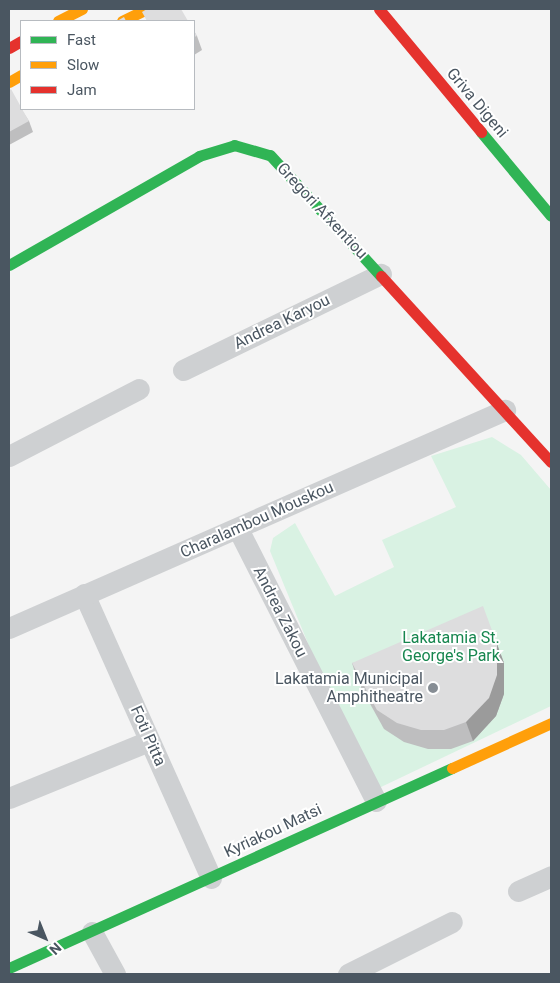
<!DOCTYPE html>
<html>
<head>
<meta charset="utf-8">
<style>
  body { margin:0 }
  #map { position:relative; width:560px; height:983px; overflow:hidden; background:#f4f4f4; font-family:Roboto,sans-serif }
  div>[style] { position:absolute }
  .green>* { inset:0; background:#d9f2e3 }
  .street>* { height:21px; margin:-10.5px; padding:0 10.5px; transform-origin:10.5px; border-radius:10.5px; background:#ced0d2 }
  .fast>* { height:11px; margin:-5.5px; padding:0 5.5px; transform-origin:5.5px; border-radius:5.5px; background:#30b455 }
  .slow>* { height:11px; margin:-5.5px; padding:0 5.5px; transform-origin:5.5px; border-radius:5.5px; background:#ff9f0a }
  .jam>* { height:11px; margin:-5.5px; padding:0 5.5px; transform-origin:5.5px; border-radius:5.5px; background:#e5322d }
  .wall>* { inset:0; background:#bebebf }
  .shaded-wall>* { inset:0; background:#9b9b9b }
  .building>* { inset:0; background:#ddddde }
  .dots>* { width:14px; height:14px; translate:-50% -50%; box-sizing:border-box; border:2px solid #fff; border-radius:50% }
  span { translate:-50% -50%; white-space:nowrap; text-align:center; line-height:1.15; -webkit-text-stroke:4px #fff; paint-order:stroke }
  .street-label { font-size:16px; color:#4a5661 }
  .park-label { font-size:16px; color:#17864f }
  .poi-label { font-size:16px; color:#4a5661 }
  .right { translate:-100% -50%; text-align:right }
  .frame { position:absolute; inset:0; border:10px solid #4a5661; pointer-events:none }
  .legend { position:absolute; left:20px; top:20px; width:175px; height:90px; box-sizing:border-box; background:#fff; border:1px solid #b7bbc0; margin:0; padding:6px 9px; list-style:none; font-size:15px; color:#4a5661 }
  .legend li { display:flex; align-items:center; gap:10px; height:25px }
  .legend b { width:25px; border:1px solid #b7bbc0 }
  .north { position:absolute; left:20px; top:913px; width:50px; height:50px; -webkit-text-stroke:4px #fff; paint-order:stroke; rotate:136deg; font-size:14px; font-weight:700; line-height:20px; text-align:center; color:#4a5661 }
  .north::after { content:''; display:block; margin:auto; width:18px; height:22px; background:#4a5661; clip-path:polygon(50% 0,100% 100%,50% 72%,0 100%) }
</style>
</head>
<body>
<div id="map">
  <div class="green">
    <div style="clip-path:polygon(492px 437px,521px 455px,551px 490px,551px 706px,379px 788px,328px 692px,270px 551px,273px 538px,295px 523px,335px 596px,394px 567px,382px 540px,456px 507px,431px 456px)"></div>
  </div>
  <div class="street">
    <div style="left:183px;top:370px;width:220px;rotate:-25.9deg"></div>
    <div style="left:9px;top:456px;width:146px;rotate:-27.3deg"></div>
    <div style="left:238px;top:529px;width:305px;rotate:63.1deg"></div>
    <div style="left:84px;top:594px;width:311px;rotate:65.9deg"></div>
    <div style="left:9px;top:628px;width:542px;rotate:-23.73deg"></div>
    <div style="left:9px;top:798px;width:151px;rotate:-22.2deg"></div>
    <div style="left:518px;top:891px;width:36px;rotate:-24deg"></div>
    <div style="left:92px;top:932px;width:48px;rotate:61.3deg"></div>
    <div style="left:348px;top:974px;width:116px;rotate:-26.6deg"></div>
  </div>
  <div class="fast">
    <div style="left:481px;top:132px;width:109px;rotate:50.2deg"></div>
    <div style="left:9px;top:265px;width:219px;rotate:-29.8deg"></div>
    <div style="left:199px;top:156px;width:37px;rotate:-17deg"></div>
    <div style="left:234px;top:145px;width:37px;rotate:16deg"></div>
    <div style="left:270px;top:155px;width:164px;rotate:47.5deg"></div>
    <div style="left:9px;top:968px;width:486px;rotate:-24.3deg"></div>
  </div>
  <div class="slow">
    <div style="left:58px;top:21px;width:27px;rotate:-27deg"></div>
    <div style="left:122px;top:21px;width:28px;rotate:-26deg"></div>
    <div style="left:9px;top:82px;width:14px;rotate:-30deg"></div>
    <div style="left:452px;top:768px;width:109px;rotate:-24.4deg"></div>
  </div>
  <div class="jam">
    <div style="left:379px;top:9px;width:160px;rotate:50.3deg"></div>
    <div style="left:9px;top:48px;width:14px;rotate:-30deg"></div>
    <div style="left:381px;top:276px;width:252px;rotate:47.6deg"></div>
  </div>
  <div class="wall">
    <div style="clip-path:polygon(194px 31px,197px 36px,202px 50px,194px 55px)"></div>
    <div style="clip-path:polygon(9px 91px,29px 121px,33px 132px,9px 145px)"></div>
    <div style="clip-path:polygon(497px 644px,504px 663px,504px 694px,496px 716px,473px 741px,451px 749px,428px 749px,404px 742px,384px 729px,358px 682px,352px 663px)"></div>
  </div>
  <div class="shaded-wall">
    <div style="clip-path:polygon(9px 10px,10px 14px,9px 21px)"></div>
    <div style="clip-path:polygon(497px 644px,504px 663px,504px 694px,496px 716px,473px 741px,466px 722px)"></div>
  </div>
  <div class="building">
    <div style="clip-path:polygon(147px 9px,181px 9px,188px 21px,147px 21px,142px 12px)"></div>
    <div style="clip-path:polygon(124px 17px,126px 21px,117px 21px)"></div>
    <div style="clip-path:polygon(194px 31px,197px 36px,194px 37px)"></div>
    <div style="clip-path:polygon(11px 89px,21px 107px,21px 109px,22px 109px,29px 121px,9px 132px,9px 91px)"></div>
    <div style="clip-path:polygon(483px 606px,497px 644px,497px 675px,489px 698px,466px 722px,444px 730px,421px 730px,397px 723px,377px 710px,352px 663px)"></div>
  </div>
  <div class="dots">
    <div style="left:433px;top:688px;background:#868d94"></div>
  </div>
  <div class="street-label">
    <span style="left:477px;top:103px;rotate:50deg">Griva Digeni</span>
    <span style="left:322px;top:211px;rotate:47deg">Gregori Afxentiou</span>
    <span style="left:282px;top:322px;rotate:-26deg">Andrea Karyou</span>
    <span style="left:257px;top:520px;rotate:-24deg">Charalambou Mouskou</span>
    <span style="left:280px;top:612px;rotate:63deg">Andrea Zakou</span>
    <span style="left:148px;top:736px;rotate:66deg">Foti Pitta</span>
    <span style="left:273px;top:831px;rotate:-25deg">Kyriakou Matsi</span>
  </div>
  <div class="park-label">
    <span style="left:451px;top:647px">Lakatamia St.<br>George's Park</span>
  </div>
  <div class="poi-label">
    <span class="right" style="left:423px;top:688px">Lakatamia Municipal<br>Amphitheatre</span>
  </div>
  <div class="frame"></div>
  <ul class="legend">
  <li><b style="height:6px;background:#30b455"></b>Fast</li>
  <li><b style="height:6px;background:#ff9f0a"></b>Slow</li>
  <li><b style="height:6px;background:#e5322d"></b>Jam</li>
  </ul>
  <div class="north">N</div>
</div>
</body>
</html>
